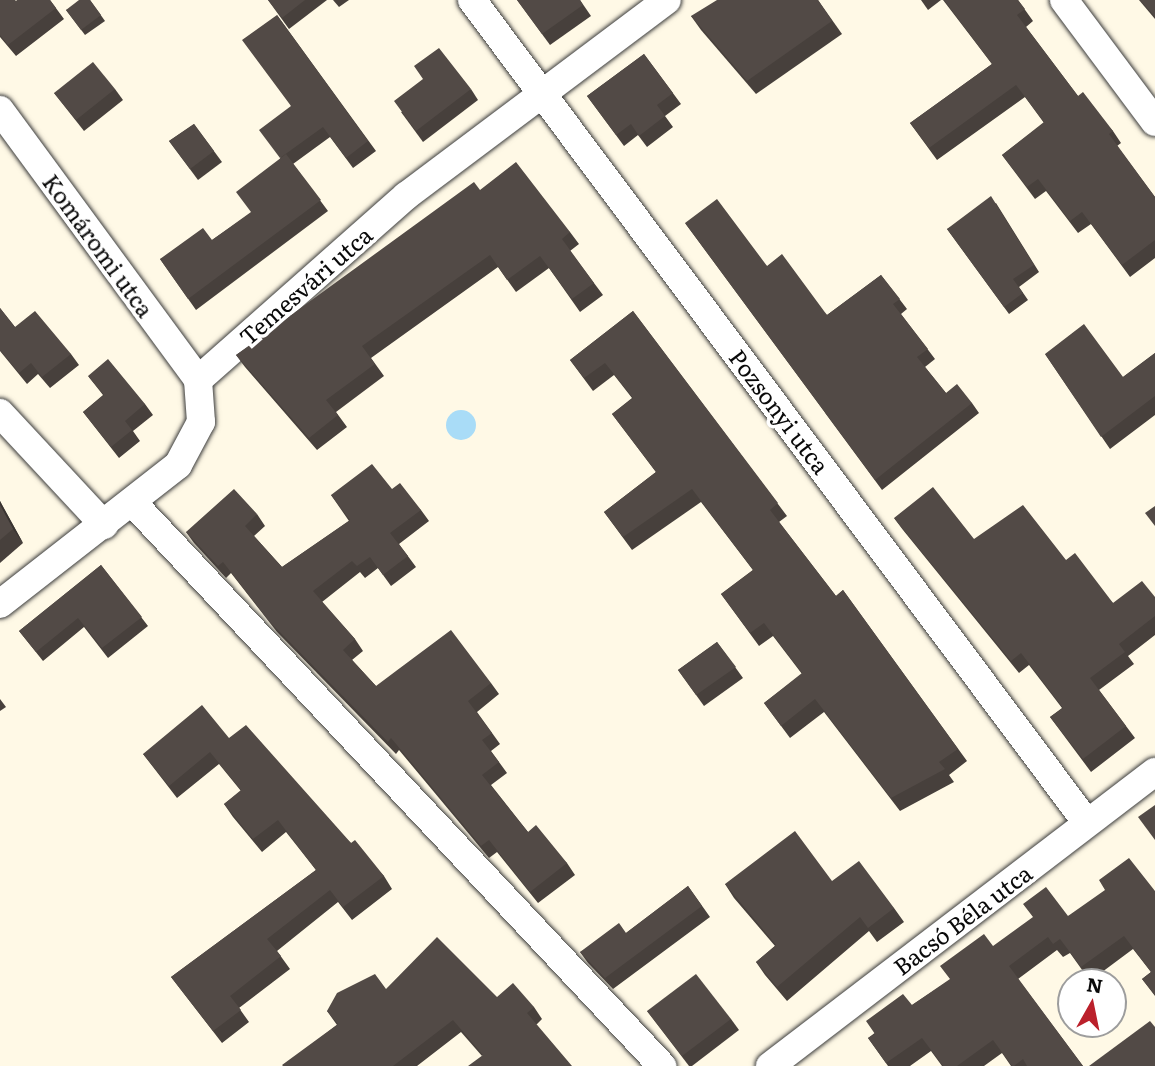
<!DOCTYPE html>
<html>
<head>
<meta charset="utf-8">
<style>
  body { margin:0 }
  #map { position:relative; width:1155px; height:1066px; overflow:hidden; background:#fff9e6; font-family:Literata,serif }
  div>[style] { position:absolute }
  .water>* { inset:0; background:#a9dcf7 }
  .round { border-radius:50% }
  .roads { filter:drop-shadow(0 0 2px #3c3c3c) drop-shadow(0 0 2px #3c3c3c) }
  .minor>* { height:28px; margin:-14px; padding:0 14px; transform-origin:14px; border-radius:14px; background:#fff }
  .wall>* { inset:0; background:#47403c }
  .shaded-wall>* { inset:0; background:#393431 }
  .building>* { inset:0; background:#524a46 }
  span { translate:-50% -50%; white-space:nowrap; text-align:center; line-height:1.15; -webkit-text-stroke:7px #fff; paint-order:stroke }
  .street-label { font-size:23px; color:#090909 }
  .north { position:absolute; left:1057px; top:968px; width:70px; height:70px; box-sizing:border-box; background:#fff; border:2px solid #9d9d9d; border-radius:50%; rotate:9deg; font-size:19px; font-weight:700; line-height:28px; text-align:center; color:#090909 }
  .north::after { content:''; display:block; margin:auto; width:24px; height:32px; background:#bb202b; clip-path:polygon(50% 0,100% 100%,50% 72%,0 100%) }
</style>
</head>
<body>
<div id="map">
  <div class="water">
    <div class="round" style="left:446px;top:410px;width:30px;height:30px"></div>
  </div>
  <div class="roads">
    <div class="minor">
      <div style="left:472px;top:0;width:1027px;rotate:53.23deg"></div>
      <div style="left:1064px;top:0;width:152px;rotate:53.3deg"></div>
      <div style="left:0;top:110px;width:335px;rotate:53.7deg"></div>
      <div style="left:0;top:413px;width:153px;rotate:47.1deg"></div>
      <div style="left:133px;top:503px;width:773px;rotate:46.78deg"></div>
      <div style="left:0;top:604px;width:226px;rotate:-38deg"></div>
      <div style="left:178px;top:465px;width:49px;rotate:-61.9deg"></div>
      <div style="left:201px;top:422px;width:42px;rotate:-94.1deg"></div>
      <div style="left:198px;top:380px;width:278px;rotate:-41.5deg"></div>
      <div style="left:406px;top:196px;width:326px;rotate:-36.9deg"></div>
      <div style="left:770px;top:1066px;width:484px;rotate:-37.4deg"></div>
    </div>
  </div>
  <div class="wall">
    <div style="clip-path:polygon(0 0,16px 1px,50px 0,64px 19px,16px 56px,0 37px)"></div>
    <div style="clip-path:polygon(90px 0,105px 21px,85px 35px,66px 10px)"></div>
    <div style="clip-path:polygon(268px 0,327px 0,289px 29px)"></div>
    <div style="clip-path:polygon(333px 0,349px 0,339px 7px)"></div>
    <div style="clip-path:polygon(517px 0,580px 0,591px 16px,550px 45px)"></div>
    <div style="clip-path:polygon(818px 0,842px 34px,756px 94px,701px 30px,691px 16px)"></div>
    <div style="clip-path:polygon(921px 0,941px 0,928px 10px)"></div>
    <div style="clip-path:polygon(943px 0,1018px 0,1033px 21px,1026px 27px,1078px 96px,1113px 131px,1121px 143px,1117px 146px,1155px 197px,1155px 258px,1130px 277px,1091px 224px,1078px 233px,1046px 191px,1035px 199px,1002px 155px,1044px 123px,1025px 97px,937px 160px,910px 123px,992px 64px)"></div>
    <div style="clip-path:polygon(1139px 0,1155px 0,1155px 19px)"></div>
    <div style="clip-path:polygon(277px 15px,376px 151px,353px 168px,330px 137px,293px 164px,328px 211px,196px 310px,160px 259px,212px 240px,251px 213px,280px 159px,291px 106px)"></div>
    <div style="clip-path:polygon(644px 54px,681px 104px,665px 116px,673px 127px,647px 147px,638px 135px,624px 146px,587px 96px)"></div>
    <div style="clip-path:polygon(115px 89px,123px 100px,84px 131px,54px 93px)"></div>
    <div style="clip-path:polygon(471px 89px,478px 100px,423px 142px,401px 112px)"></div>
    <div style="clip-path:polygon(194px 124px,222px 162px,198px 180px,169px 141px)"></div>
    <div style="clip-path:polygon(480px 190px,570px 232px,579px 244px,570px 251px,603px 295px,580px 312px,549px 268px,516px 292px,498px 267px,371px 358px,384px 376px,336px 412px,347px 427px,317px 450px,245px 367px,236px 355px)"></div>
    <div style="clip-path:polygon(996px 203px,1039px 272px,1019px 287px,1028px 300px,1009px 314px,947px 229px)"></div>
    <div style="clip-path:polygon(685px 223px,767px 266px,827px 315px,881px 275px,907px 309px,901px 314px,935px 359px,925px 367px,946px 393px,972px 403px,979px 413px,882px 490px)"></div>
    <div style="clip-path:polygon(0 308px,15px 327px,71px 354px,79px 365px,50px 388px,38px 374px,27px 384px,0 351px)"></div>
    <div style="clip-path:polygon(633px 311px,787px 516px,779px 522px,836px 596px,843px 590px,967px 761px,949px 775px,954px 782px,900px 811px,824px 712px,790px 738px,764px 703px,802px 674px,773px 636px,759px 646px,721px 594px,753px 570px,701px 502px,632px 550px,604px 512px,656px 472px,612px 414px,632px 398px,614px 375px,593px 391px,570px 360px)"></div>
    <div style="clip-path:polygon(1155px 353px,1155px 415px,1110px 449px,1045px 354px,1123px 377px)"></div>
    <div style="clip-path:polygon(88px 376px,145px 404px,153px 415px,133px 431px,140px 441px,119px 458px,83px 412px,103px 395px)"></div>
    <div style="clip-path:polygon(392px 489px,421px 510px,429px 521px,399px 544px,416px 567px,391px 586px,378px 568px,365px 578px,360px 572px,322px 602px,355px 639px,363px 651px,352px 660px,376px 686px,491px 683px,499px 694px,477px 712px,500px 744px,491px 751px,507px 773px,491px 785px,528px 832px,567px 863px,575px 875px,538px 903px,497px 852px,489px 858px,399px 750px,396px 754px,277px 632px,231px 573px,226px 578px,194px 543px,186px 532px,257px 514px,265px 526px,254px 536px,282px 567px,349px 521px,331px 495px)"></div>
    <div style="clip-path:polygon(0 501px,23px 543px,0 563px)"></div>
    <div style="clip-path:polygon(894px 518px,974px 539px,1066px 560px,1113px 603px,1155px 597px,1155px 635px,1128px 656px,1134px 664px,1099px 690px,1135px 738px,1091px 772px,1050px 717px,1062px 708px,1029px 665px,1019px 673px,903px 530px)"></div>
    <div style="clip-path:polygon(101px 565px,148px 626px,108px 658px,84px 627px,43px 661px,19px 631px)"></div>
    <div style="clip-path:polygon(717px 642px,743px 678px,704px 706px,678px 670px)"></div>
    <div style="clip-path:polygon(0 699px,6px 707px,0 711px)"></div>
    <div style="clip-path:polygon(229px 738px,351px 843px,384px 876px,392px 889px,352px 920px,338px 902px,277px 951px,290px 969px,239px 1008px,249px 1022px,222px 1043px,171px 977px,316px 870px,286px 832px,262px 852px,233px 817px,224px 804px,241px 791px,219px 764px,177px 798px,143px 754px)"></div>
    <div style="clip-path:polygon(832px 881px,894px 908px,904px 922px,877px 942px,869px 931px,787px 1001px,765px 975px,756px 962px,775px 946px,734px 898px,725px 884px)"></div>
    <div style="clip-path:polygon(688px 886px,710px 917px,613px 989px,588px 963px,580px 952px,626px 933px)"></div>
    <div style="clip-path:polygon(1155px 891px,1155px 996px,1142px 979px,1151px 972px,1133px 949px,1090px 981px,1070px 953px,1063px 957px,1057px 950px,1018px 979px,1083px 1066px,1011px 1066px,1002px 1053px,984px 1066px,942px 1066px,931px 1051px,910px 1066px,888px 1066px,868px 1038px,912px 1005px,950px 980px,1068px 916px)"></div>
    <div style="clip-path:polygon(386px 989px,497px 997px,534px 1007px,542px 1019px,537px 1024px,482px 1056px,461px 1032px,417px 1066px,283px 1066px,337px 1025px,327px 1011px)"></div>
    <div style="clip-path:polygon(647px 1011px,731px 1019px,739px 1030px,692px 1066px,689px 1066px)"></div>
  </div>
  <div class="shaded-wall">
    <div style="clip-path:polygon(0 501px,2px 505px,23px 543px,13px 529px,0 505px)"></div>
  </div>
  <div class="building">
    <div style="clip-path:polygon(0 0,15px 0,16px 1px,17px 0,50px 0,56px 8px,8px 45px,0 35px)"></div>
    <div style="clip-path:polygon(79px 0,90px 0,101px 15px,81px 30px,66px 10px)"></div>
    <div style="clip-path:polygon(268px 0,305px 0,282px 18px)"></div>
    <div style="clip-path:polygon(517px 0,580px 0,583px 5px,542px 34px)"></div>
    <div style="clip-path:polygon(717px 0,818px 0,832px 21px,747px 81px,691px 16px)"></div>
    <div style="clip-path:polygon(944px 0,1018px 0,1025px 9px,1017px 15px,1078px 96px,1083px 92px,1113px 131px,1109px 134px,1155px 197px,1155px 240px,1122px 265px,1082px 212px,1070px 221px,1038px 179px,1027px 187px,1002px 155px,1044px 122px,1016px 85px,929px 148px,910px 123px,992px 64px)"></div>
    <div style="clip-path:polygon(1140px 0,1155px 0,1155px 17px)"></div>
    <div style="clip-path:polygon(277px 15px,368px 141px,346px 158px,323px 127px,280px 158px,259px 130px,291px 106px,242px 40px)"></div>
    <div style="clip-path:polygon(439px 48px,471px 89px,416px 131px,394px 101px,423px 79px,414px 66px)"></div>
    <div style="clip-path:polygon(644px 54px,673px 93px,657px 105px,665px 116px,639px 136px,631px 124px,616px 135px,587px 96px)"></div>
    <div style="clip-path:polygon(93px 62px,115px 89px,76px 120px,54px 93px)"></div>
    <div style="clip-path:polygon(194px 124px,214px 151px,190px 169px,169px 141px)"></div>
    <div style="clip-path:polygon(286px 154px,321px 200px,188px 299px,160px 259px,203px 228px,212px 240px,251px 212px,236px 192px)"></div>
    <div style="clip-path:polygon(516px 162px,570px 232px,562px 239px,594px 283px,572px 299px,540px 256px,507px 280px,490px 255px,362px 346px,375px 364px,326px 400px,338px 415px,309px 438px,236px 355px,474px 182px,480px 190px)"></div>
    <div style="clip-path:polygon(991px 196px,1034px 265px,1013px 279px,1023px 293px,1004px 307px,947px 229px)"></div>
    <div style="clip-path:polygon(717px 199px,767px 266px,782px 254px,827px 315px,881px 275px,900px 299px,893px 304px,928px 349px,917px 357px,946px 393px,957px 384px,972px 403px,875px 480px,685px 223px)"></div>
    <div style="clip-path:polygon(0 308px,15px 327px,35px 311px,71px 354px,42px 377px,31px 363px,19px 373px,0 350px)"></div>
    <div style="clip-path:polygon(633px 311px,778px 503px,770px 510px,836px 596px,843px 590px,958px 749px,939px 762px,945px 769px,891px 798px,815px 699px,781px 726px,764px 703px,802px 673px,764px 623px,750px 633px,721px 594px,753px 570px,692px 489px,623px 537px,604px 512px,656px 472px,612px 414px,633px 398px,605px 363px,584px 378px,570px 360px)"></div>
    <div style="clip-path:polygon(1084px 324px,1123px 377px,1155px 353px,1155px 396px,1101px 437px,1045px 354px)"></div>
    <div style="clip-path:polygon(108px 359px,145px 404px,125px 421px,132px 430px,111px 447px,83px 412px,104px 395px,88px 376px)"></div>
    <div style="clip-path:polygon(372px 464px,392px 489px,400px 483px,421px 510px,390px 533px,408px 556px,383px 575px,370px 557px,357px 566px,352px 561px,313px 591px,355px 639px,343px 650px,376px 686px,451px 630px,491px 683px,468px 701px,492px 733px,482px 740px,499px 762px,482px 775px,528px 832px,536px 825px,567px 863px,530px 892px,489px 840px,481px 846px,391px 738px,388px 742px,269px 621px,223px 562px,218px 566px,186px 532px,234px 489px,257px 514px,245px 526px,282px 567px,350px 520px,331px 495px)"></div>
    <div style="clip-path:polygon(933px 487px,974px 539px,1023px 505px,1066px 560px,1075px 553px,1113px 603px,1142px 581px,1155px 597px,1155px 616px,1119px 644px,1125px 652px,1090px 678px,1126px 726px,1083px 759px,1050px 717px,1063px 708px,1021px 653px,1011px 661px,894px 518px)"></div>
    <div style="clip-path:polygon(0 505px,13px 529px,0 540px)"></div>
    <div style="clip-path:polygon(1155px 506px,1155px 526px,1145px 513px)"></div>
    <div style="clip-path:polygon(101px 565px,142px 617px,102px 648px,78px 618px,36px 652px,19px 631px)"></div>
    <div style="clip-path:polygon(717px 642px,736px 667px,696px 695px,678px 670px)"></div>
    <div style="clip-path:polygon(202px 705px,229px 738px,246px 725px,351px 843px,355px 840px,384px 876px,343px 907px,330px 890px,267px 939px,281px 956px,230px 996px,241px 1010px,213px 1031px,171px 977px,316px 870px,278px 820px,253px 839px,224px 804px,241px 790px,210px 752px,169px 786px,143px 754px)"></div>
    <div style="clip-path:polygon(1155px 805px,1155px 840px,1138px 817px)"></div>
    <div style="clip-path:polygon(795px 831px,832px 881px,859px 861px,894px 908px,868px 928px,860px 917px,777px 987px,756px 962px,776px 945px,725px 884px)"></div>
    <div style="clip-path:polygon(1129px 858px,1155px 891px,1155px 995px,1142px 979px,1151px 972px,1124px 936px,1081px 967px,1060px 939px,1053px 944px,1048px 937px,1009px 966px,1083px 1066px,1027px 1066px,1023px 1059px,1014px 1066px,1012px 1066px,993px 1040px,957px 1066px,943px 1066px,922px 1038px,886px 1063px,868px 1038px,875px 1034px,866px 1021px,903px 994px,912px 1005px,950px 979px,940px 966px,984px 934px,993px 946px,1033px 917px,1023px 904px,1046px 887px,1068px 916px,1105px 890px,1099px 880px)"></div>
    <div style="clip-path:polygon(688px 886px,702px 906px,605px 978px,580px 952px,619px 923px,626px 933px)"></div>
    <div style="clip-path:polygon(437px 937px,497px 997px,513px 983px,534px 1007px,527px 1013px,572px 1066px,468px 1066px,483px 1055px,453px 1020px,393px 1066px,283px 1066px,282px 1065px,338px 1024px,327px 1011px,337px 993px,375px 974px,386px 989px)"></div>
    <div style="clip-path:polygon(696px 974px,731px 1019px,682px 1056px,647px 1011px)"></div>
    <div style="clip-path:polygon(1150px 1021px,1155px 1027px,1155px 1066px,1089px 1066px)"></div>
  </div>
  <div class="street-label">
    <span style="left:99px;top:245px;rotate:54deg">Komáromi utca</span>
    <span style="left:305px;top:285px;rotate:-41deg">Temesvári utca</span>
    <span style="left:780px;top:411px;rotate:53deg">Pozsonyi utca</span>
    <span style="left:962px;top:919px;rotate:-37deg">Bacsó Béla utca</span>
  </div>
  <div class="north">N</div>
</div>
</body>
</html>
